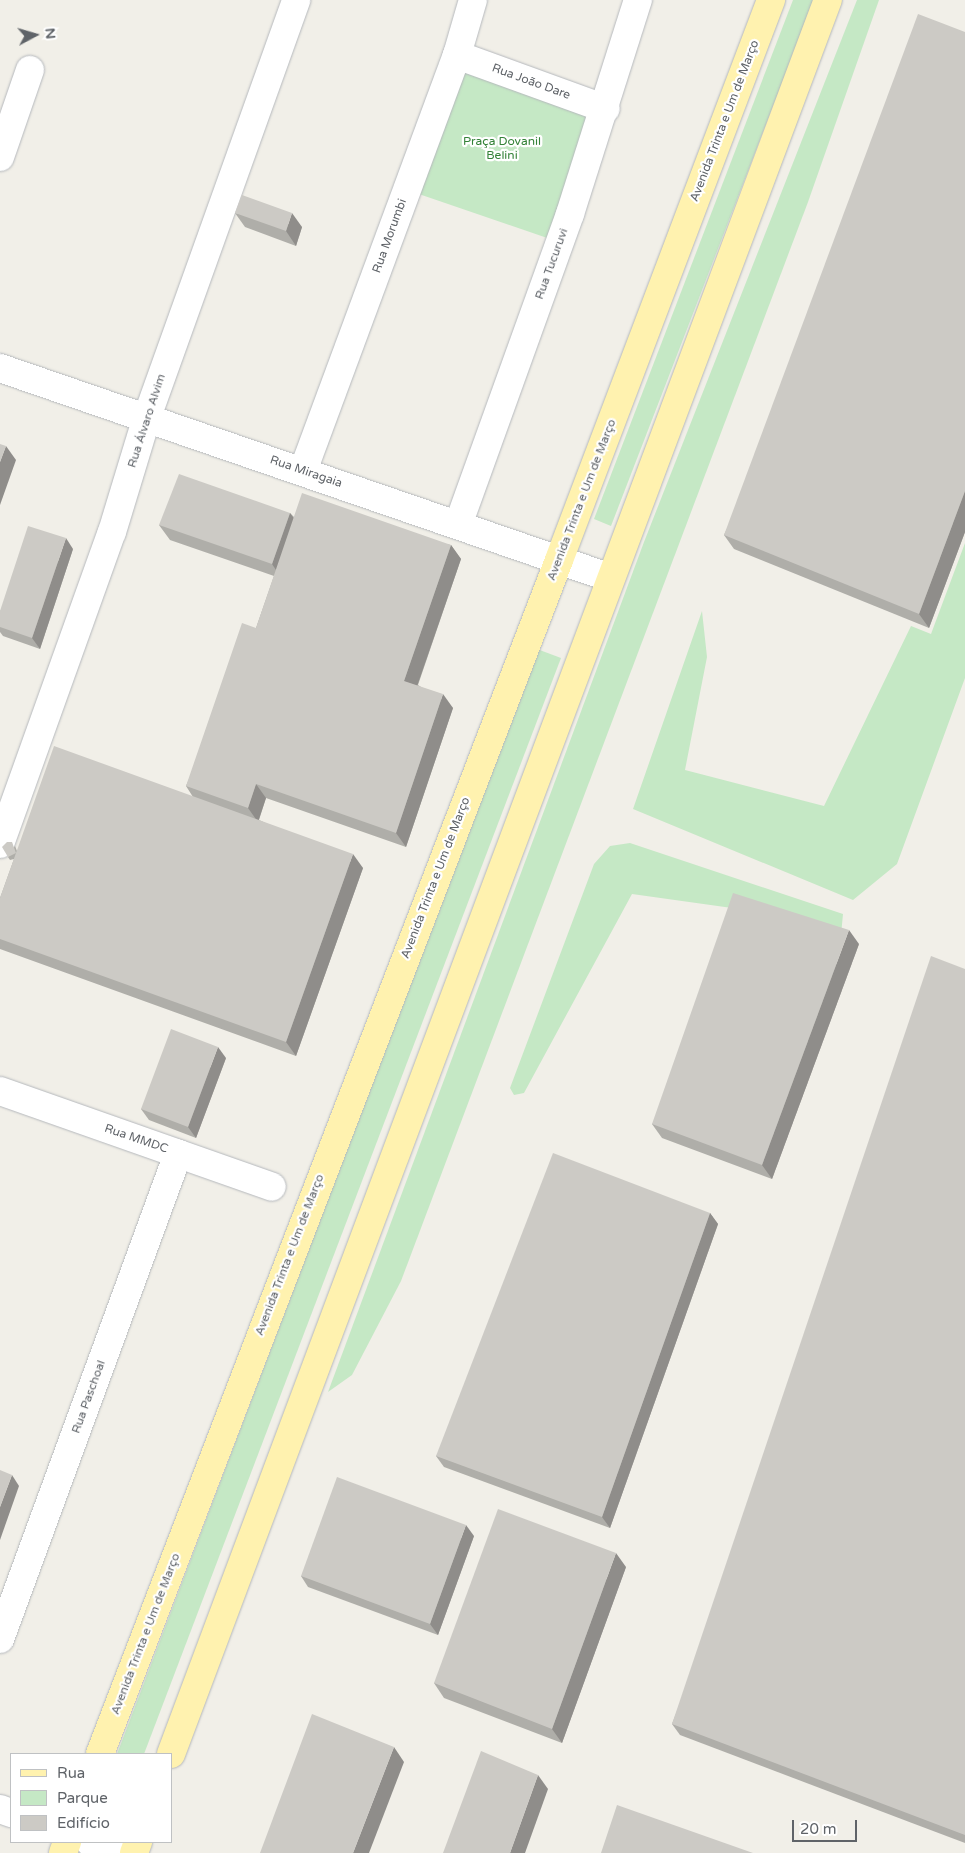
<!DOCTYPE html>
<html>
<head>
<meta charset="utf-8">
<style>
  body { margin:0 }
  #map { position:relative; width:965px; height:1853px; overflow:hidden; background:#f1efe8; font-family:"Varela Round",sans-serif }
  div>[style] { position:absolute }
  .green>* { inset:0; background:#c5e8c5 }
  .roads { filter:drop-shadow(0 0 1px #b5b8bc) drop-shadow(0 0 1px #b5b8bc) }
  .minor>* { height:28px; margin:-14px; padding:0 14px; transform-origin:14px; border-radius:14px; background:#fff }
  .major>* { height:28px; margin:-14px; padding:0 14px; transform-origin:14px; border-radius:14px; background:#fff2af }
  .wall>* { inset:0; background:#afaea9 }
  .shaded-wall>* { inset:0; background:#8f8d8a }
  .building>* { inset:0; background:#cccac5 }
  span { translate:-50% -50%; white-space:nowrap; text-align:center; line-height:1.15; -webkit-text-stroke:4.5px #fff; paint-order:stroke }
  .street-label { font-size:12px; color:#5f6368 }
  .park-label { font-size:12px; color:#348238 }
  .legend { position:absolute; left:10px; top:1753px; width:162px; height:90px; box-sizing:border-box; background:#fff; border:1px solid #bfc1c3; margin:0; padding:6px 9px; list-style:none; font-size:15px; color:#5f6368 }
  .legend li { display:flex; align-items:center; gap:10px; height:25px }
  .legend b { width:25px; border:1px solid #bfc1c3 }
  .north { position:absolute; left:10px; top:10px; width:50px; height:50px; -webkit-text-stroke:4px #fff; paint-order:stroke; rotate:84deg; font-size:14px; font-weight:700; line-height:20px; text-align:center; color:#5f6368 }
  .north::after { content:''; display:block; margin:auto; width:18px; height:22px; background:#5f6368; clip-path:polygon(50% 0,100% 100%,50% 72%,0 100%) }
  .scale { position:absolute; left:792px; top:1820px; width:65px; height:22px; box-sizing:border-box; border:2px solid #5f6368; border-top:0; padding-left:6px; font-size:15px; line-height:18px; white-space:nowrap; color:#5f6368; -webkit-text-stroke:4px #fff; paint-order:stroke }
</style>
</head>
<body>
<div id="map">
  <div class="green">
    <div style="clip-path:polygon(793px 0,814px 0,611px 526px,594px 519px)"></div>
    <div style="clip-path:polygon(857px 0,879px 0,808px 202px,401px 1281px,352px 1375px,328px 1392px,644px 542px)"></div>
    <div style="clip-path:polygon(460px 60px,601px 110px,556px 241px,413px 192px)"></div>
    <div style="clip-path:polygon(965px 543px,965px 678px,897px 864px,853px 900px,633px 809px,702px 611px,707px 657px,685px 770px,824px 806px,911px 626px,931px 634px)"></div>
    <div style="clip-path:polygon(537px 649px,561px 658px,144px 1754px,117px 1754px)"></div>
    <div style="clip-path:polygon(630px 843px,843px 914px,841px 935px,732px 908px,632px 894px,524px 1093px,514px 1095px,510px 1088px,594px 864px,610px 846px)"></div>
  </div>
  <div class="roads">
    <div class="minor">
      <div style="left:457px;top:55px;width:158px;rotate:19.9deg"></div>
      <div style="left:0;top:157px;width:92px;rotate:-71deg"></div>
      <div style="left:0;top:368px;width:646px;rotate:18.97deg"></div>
      <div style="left:303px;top:471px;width:444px;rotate:-69.7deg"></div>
      <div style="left:457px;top:55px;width:57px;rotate:-73.8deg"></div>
      <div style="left:458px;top:525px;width:331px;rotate:-70.2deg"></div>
      <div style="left:570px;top:214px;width:225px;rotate:-72.4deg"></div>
      <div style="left:0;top:844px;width:331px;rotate:-70.3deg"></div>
      <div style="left:112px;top:532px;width:120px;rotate:-73.1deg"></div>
      <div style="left:147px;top:417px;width:443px;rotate:-70.3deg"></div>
      <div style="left:0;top:1091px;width:288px;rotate:19.4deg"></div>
      <div style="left:0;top:1639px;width:517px;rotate:-69.85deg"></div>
      <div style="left:0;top:1809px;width:12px;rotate:20deg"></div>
      <div style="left:90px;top:1842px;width:34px;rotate:19deg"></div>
    </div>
    <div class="major">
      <div style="left:100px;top:1754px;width:1279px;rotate:-68.97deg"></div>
      <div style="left:559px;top:560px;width:599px;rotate:-69.26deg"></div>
      <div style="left:171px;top:1754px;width:1873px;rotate:-69.47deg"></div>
      <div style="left:63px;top:1853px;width:12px;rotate:-70deg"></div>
      <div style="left:134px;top:1853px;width:12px;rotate:-70deg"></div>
    </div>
  </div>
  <div class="wall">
    <div style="clip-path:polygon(965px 32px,965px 532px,929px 628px,734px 549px,724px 535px)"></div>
    <div style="clip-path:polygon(235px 213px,302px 227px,296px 246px,245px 227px)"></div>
    <div style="clip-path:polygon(290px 513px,294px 517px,451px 545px,461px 559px,418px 685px,453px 708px,406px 847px,266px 798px,259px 820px,363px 868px,296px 1056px,0 949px,0 898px,14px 859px,10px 860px,8px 857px,15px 846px,17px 851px,193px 797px,186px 786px,256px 628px,274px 576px,170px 540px,159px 525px)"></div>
    <div style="clip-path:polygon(73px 549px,40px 649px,3px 636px,0 632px,0 611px)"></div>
    <div style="clip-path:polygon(859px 944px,772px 1179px,662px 1138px,652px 1124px)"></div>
    <div style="clip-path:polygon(965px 969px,965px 1843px,680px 1735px,672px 1724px)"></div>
    <div style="clip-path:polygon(226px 1058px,196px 1138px,149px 1120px,141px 1109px)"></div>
    <div style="clip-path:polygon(710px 1213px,718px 1224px,610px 1528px,444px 1467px,436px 1456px)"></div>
    <div style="clip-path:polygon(474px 1536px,438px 1635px,308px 1587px,301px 1576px)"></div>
    <div style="clip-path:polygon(626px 1567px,562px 1743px,444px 1698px,434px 1683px)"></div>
  </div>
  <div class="shaded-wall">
    <div style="clip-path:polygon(292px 213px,302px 227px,296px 246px,286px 231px)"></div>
    <div style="clip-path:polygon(6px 446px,16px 460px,0 505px,0 462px)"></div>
    <div style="clip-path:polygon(965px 491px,965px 532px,929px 628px,919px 614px)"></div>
    <div style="clip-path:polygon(290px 513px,300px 527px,282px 579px,272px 564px)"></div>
    <div style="clip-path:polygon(66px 538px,73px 549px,40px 649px,32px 638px)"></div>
    <div style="clip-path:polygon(451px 545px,461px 559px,414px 695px,404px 681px)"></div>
    <div style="clip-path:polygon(443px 694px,453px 708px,406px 847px,396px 833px)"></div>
    <div style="clip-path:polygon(256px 784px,266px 798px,258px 822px,248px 808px)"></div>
    <div style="clip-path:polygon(353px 854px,363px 868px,296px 1056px,286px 1042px)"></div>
    <div style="clip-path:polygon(849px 930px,859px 944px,772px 1179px,762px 1165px)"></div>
    <div style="clip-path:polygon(218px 1047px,226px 1058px,196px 1138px,188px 1127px)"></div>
    <div style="clip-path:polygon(710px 1213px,718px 1224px,610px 1528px,602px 1517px)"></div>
    <div style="clip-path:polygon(12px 1475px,19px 1486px,0 1540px,0 1507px)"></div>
    <div style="clip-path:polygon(466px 1525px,474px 1536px,438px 1635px,430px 1624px)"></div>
    <div style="clip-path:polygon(616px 1553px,626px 1567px,562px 1743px,552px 1729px)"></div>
    <div style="clip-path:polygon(394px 1747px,404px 1762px,369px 1853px,353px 1853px)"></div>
    <div style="clip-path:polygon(538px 1775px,548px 1789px,525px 1853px,510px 1853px)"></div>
  </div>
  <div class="building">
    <div style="clip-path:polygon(918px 14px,965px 32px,965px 491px,919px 614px,724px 535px)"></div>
    <div style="clip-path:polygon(242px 195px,292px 213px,286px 231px,235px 213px)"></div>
    <div style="clip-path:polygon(0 444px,6px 446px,0 462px)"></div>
    <div style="clip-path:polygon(179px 474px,290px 513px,272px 564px,159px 525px)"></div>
    <div style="clip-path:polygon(302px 493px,451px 545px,404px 681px,443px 694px,396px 833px,256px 784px,248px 808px,186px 786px,242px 623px,256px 628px)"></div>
    <div style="clip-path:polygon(28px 526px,66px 538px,32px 638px,0 627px,0 611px)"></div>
    <div style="clip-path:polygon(54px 746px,353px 854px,286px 1042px,0 939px,0 898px)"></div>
    <div style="clip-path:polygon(7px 842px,12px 842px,16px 853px,8px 857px,2px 847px)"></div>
    <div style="clip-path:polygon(733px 893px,849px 930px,762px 1165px,652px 1124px)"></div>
    <div style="clip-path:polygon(931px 956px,965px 969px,965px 1835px,672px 1724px)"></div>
    <div style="clip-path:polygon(171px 1029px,218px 1047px,188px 1127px,141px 1109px)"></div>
    <div style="clip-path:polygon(553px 1153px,710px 1213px,602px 1517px,436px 1456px)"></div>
    <div style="clip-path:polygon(0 1470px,12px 1475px,0 1507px)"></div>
    <div style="clip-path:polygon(337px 1477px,466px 1525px,430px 1624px,301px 1576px)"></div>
    <div style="clip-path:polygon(498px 1509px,616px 1553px,552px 1729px,434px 1683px)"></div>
    <div style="clip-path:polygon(312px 1714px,394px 1747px,353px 1853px,260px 1853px)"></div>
    <div style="clip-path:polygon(481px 1751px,538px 1775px,510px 1853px,443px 1853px)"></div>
    <div style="clip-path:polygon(617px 1805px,753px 1853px,601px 1853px)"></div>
  </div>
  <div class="street-label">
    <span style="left:531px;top:82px;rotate:20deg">Rua João Dare</span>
    <span style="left:725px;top:121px;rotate:-69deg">Avenida Trinta e Um de Março</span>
    <span style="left:390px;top:236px;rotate:-70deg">Rua Morumbi</span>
    <span style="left:552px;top:264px;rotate:-70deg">Rua Tucuruvi</span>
    <span style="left:147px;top:421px;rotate:-72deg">Rua Álvaro Alvim</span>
    <span style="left:306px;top:472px;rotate:19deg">Rua Miragaia</span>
    <span style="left:582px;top:500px;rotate:-69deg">Avenida Trinta e Um de Março</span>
    <span style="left:436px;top:878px;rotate:-69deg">Avenida Trinta e Um de Março</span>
    <span style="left:136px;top:1139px;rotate:19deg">Rua MMDC</span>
    <span style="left:290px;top:1255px;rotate:-69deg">Avenida Trinta e Um de Março</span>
    <span style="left:89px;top:1397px;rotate:-70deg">Rua Paschoal</span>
    <span style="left:146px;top:1634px;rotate:-69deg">Avenida Trinta e Um de Março</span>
  </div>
  <div class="park-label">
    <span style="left:502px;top:149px">Praça Dovanil<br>Belini</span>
  </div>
  <ul class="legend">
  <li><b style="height:6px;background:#fff2af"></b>Rua</li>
  <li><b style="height:14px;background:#c5e8c5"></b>Parque</li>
  <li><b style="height:14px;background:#cccac5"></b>Edifício</li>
  </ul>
  <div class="north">N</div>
  <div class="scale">20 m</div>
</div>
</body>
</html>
